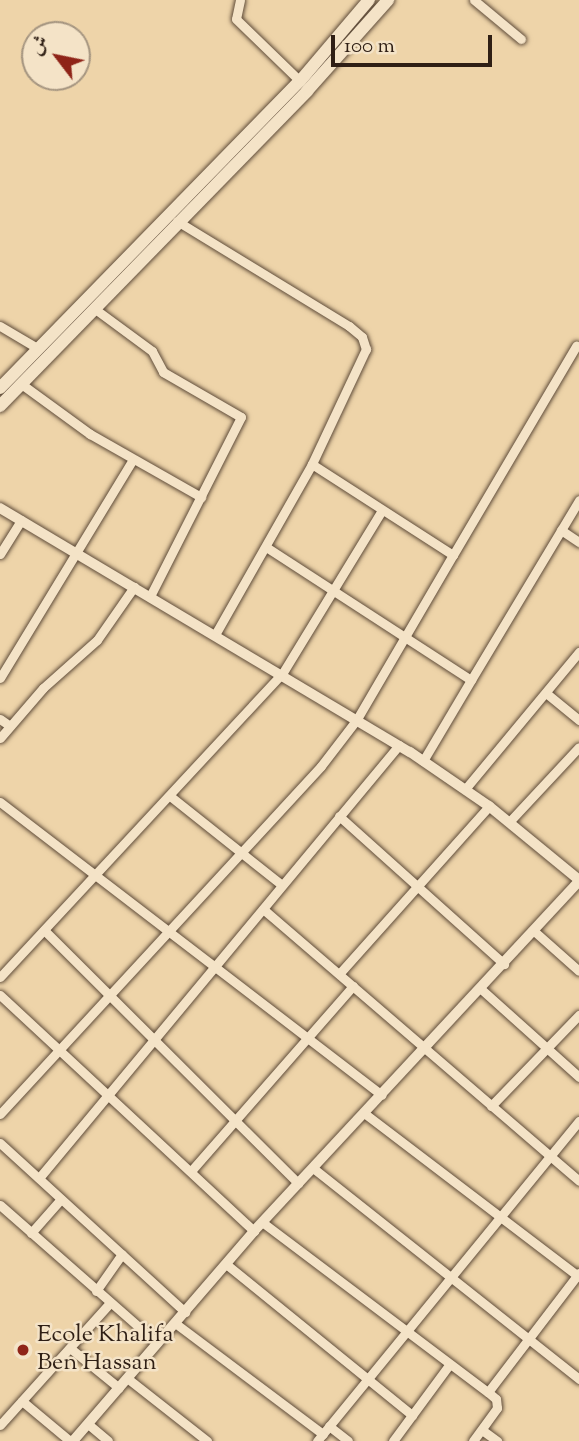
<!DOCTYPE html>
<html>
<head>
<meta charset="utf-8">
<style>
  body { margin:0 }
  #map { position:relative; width:579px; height:1441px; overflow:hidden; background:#eed4a9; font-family:"Sorts Mill Goudy",Amiri,serif }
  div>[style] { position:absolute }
  .roads { filter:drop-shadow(0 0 2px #5f4c3a) drop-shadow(0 0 2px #5f4c3a) }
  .minor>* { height:9px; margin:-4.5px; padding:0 4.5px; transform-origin:4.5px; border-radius:4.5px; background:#f4e3c7 }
  .tertiary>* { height:10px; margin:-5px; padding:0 5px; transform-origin:5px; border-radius:5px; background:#f4e3c7 }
  .secondary>* { height:12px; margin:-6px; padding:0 6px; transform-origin:6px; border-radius:6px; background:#f4e3c7 }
  .dots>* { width:19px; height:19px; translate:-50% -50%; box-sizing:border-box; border:4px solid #f4e3c7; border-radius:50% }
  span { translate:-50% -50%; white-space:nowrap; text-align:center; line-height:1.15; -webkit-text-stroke:5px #f4e3c7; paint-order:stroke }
  .poi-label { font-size:24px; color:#2f1f15 }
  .left { translate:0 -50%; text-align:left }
  .north { position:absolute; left:21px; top:21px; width:70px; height:70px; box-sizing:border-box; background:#f4e3c7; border:2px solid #a59580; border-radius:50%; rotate:302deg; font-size:19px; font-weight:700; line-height:28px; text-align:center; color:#2f1f15 }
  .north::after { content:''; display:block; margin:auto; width:24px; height:32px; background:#8f2418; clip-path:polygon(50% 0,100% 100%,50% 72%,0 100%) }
  .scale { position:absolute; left:331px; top:35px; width:161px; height:32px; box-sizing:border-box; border:4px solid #2f1f15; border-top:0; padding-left:9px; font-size:21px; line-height:24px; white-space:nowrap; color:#2f1f15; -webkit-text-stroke:5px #f4e3c7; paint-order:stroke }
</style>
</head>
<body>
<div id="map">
  <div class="roads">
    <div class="minor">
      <div style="left:240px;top:0;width:19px;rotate:102deg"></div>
      <div style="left:236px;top:19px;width:89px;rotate:44.1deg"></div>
      <div style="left:474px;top:0;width:61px;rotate:39.7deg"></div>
      <div style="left:177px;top:221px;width:202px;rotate:31.4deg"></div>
      <div style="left:349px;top:326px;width:17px;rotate:40deg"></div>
      <div style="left:362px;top:337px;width:13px;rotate:72deg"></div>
      <div style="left:366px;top:349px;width:127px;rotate:115.2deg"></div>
      <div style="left:312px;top:464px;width:197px;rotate:119.6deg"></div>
      <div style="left:95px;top:309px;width:71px;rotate:36.4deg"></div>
      <div style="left:152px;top:351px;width:24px;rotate:62deg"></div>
      <div style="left:163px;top:372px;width:90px;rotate:30deg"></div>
      <div style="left:241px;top:417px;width:201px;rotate:116.9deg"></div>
      <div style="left:0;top:326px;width:43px;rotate:30.7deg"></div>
      <div style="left:20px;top:383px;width:87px;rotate:36.1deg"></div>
      <div style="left:90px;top:434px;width:128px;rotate:29.6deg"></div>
      <div style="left:561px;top:530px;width:22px;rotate:34deg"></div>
      <div style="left:266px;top:547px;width:244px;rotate:33deg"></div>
      <div style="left:471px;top:680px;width:94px;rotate:120.7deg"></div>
      <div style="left:0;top:554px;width:40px;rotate:-58deg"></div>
      <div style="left:453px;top:555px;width:243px;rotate:-59.5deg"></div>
      <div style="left:0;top:678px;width:256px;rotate:-58.7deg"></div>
      <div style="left:471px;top:680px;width:210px;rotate:-59deg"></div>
      <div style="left:546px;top:693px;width:43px;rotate:39.3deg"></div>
      <div style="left:0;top:719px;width:12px;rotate:35deg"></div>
      <div style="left:0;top:738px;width:66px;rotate:-49.3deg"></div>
      <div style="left:43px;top:688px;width:72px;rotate:-41.6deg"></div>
      <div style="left:97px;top:640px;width:65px;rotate:-55.1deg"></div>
      <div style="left:466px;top:788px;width:177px;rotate:-50.3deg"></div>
      <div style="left:170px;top:796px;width:143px;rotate:38.5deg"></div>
      <div style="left:0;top:802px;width:481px;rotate:37.5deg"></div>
      <div style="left:339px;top:816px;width:222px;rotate:41.9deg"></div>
      <div style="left:510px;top:821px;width:101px;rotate:-47deg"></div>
      <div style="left:263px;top:909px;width:417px;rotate:40.7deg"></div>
      <div style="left:44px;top:930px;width:359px;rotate:44.9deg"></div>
      <div style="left:534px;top:931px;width:60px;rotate:41.6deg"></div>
      <div style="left:339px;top:974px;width:225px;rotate:-48.2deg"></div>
      <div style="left:0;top:977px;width:414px;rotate:-47.1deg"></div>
      <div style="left:282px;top:674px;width:192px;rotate:-58.6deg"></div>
      <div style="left:481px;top:989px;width:132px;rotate:41.9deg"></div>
      <div style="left:0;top:995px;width:347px;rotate:42.9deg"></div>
      <div style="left:491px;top:1106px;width:127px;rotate:-46deg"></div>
      <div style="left:364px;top:1113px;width:270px;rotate:37.3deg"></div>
      <div style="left:0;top:1114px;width:473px;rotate:-47.3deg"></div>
      <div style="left:321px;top:766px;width:59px;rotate:-52.5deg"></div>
      <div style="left:357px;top:719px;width:190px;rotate:-59.7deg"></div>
      <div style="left:453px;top:555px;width:168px;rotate:-147.2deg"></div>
      <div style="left:0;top:1143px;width:251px;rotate:42.4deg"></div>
      <div style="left:313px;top:1168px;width:340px;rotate:38.4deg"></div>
      <div style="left:191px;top:1171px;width:246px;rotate:-48.8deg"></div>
      <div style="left:39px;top:1178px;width:563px;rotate:-50.26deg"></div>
      <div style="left:0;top:1205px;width:209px;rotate:41.3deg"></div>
      <div style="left:262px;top:1222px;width:283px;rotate:37deg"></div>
      <div style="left:488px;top:1392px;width:150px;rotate:-52.6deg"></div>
      <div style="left:31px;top:1233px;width:45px;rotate:-48.6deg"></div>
      <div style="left:226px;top:1264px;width:240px;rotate:39.1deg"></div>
      <div style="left:96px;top:1291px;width:45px;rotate:-54.9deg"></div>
      <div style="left:175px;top:1323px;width:185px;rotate:36.9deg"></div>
      <div style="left:70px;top:1348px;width:63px;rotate:39.2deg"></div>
      <div style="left:127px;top:1378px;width:102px;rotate:38.2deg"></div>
      <div style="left:22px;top:1401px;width:62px;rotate:39.8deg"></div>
      <div style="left:88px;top:1424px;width:26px;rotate:40deg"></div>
      <div style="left:0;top:1425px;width:164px;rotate:-48deg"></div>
      <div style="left:329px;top:1426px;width:24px;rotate:38deg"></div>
      <div style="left:482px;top:1430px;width:19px;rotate:36deg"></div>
      <div style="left:317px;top:1441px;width:414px;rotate:-50.7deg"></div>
      <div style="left:393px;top:1441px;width:94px;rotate:-53.6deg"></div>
      <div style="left:473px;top:1441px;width:41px;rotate:-54deg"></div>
      <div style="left:497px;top:1408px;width:9px;rotate:-96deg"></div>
      <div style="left:496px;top:1399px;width:11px;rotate:-139deg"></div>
    </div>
    <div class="tertiary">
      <div style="left:0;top:508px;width:477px;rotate:30.8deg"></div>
      <div style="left:410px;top:752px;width:96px;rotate:34.4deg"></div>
      <div style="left:489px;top:806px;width:117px;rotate:39.4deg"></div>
      <div style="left:73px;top:1441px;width:277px;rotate:-49.2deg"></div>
      <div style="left:254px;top:1231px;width:478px;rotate:-47.1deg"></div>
    </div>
    <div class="secondary">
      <div style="left:0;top:388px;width:429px;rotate:-45.7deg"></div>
      <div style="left:300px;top:81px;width:106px;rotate:-49.6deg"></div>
      <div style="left:0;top:406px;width:440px;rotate:-45.7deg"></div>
      <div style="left:307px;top:91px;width:122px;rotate:-48.3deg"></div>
    </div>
  </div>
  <div class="dots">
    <div style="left:23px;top:1350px;background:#8f2418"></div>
  </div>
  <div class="poi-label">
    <span class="left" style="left:37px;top:1350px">Ecole Khalifa<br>Ben Hassan</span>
  </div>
  <div class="north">ش</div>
  <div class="scale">100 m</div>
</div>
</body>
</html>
